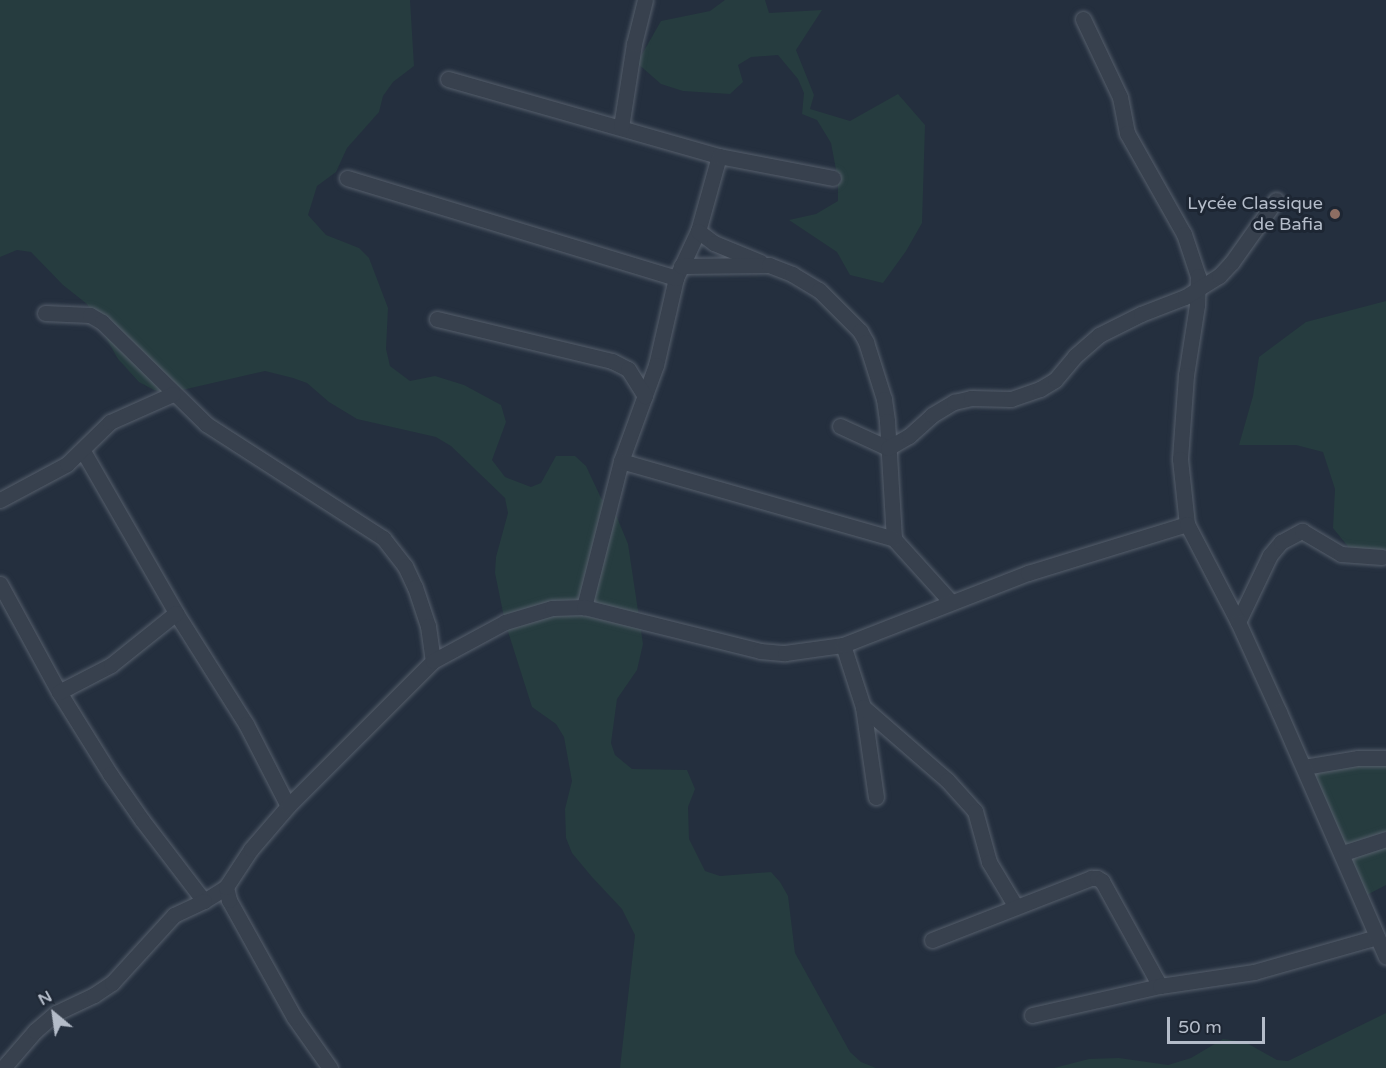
<!DOCTYPE html>
<html>
<head>
<meta charset="utf-8">
<style>
  body { margin:0 }
  #map { position:relative; width:1386px; height:1068px; overflow:hidden; background:#242f3e; font-family:"Varela Round",sans-serif }
  div>[style] { position:absolute }
  .green>* { inset:0; background:#263c3f }
  .roads { filter:drop-shadow(0 0 2px #565f6c) drop-shadow(0 0 2px #565f6c) }
  .minor>* { height:15px; margin:-7.5px; padding:0 7.5px; transform-origin:7.5px; border-radius:7.5px; background:#38414e }
  .dots>* { width:16px; height:16px; translate:-50% -50%; box-sizing:border-box; border:3px solid #1d2633; border-radius:50% }
  span { translate:-50% -50%; white-space:nowrap; text-align:center; line-height:1.15; -webkit-text-stroke:6px #1d2633; paint-order:stroke }
  .poi-label { font-size:18px; color:#b4bcc9 }
  .right { translate:-100% -50%; text-align:right }
  .north { position:absolute; left:24px; top:984px; width:60px; height:60px; -webkit-text-stroke:4px #1d2633; paint-order:stroke; rotate:331deg; font-size:16px; font-weight:700; line-height:24px; text-align:center; color:#b4bcc9 }
  .north::after { content:''; display:block; margin:auto; width:21px; height:27px; background:#b4bcc9; clip-path:polygon(50% 0,100% 100%,50% 72%,0 100%) }
  .scale { position:absolute; left:1167px; top:1017px; width:98px; height:27px; box-sizing:border-box; border:3px solid #b4bcc9; border-top:0; padding-left:8px; font-size:18px; line-height:21px; white-space:nowrap; color:#b4bcc9; -webkit-text-stroke:4px #1d2633; paint-order:stroke }
</style>
</head>
<body>
<div id="map">
  <div class="green">
    <div style="clip-path:polygon(0 0,410px 0,414px 66px,393px 82px,383px 96px,379px 112px,347px 148px,336px 172px,317px 186px,308px 215px,326px 235px,359px 248px,369px 258px,388px 308px,386px 349px,390px 366px,410px 381px,435px 376px,464px 385px,501px 405px,506px 422px,492px 460px,505px 477px,531px 487px,541px 483px,556px 456px,575px 456px,586px 466px,601px 498px,616px 515px,628px 544px,643px 644px,637px 670px,617px 699px,611px 743px,615px 755px,632px 769px,687px 770px,695px 789px,688px 807px,689px 839px,705px 871px,720px 876px,771px 872px,780px 882px,788px 896px,795px 953px,850px 1052px,861px 1062px,876px 1068px,620px 1068px,635px 935px,622px 909px,592px 877px,572px 853px,566px 838px,565px 809px,572px 781px,564px 737px,556px 724px,532px 707px,505px 622px,495px 573px,496px 557px,508px 513px,505px 498px,451px 446px,436px 437px,357px 419px,329px 402px,307px 383px,293px 378px,265px 371px,169px 393px,154px 390px,139px 382px,118px 359px,87px 304px,63px 285px,31px 252px,17px 250px,0 257px)"></div>
    <div style="clip-path:polygon(725px 0,765px 0,769px 13px,822px 10px,796px 50px,814px 95px,810px 109px,850px 121px,898px 94px,925px 125px,922px 223px,906px 251px,883px 283px,850px 275px,837px 252px,789px 220px,816px 214px,838px 201px,838px 180px,831px 143px,817px 120px,802px 114px,804px 93px,798px 79px,778px 55px,751px 57px,738px 65px,743px 82px,730px 94px,683px 91px,661px 84px,637px 63px,661px 21px,710px 11px)"></div>
    <div style="clip-path:polygon(1386px 301px,1386px 549px,1362px 564px,1333px 528px,1335px 489px,1323px 452px,1296px 445px,1239px 445px,1253px 396px,1259px 357px,1306px 322px)"></div>
    <div style="clip-path:polygon(1386px 758px,1386px 885px,1361px 898px,1307px 765px)"></div>
    <div style="clip-path:polygon(1386px 1013px,1386px 1068px,1054px 1068px,1089px 1059px,1119px 1058px,1168px 1065px,1191px 1058px,1223px 1039px,1245px 1042px,1277px 1060px,1288px 1061px)"></div>
  </div>
  <div class="roads">
    <div class="minor">
      <div style="left:1083px;top:19px;width:86px;rotate:64.6deg"></div>
      <div style="left:1120px;top:97px;width:37px;rotate:79deg"></div>
      <div style="left:1127px;top:133px;width:116px;rotate:60.6deg"></div>
      <div style="left:1184px;top:234px;width:44px;rotate:71.6deg"></div>
      <div style="left:1198px;top:276px;width:29px;rotate:92deg"></div>
      <div style="left:1197px;top:305px;width:71px;rotate:98.9deg"></div>
      <div style="left:1186px;top:375px;width:84px;rotate:94.1deg"></div>
      <div style="left:1180px;top:459px;width:65px;rotate:83.9deg"></div>
      <div style="left:448px;top:79px;width:282px;rotate:15.9deg"></div>
      <div style="left:719px;top:156px;width:78px;rotate:105.6deg"></div>
      <div style="left:698px;top:231px;width:52px;rotate:115.1deg"></div>
      <div style="left:676px;top:278px;width:89px;rotate:102.9deg"></div>
      <div style="left:656px;top:365px;width:102px;rotate:110deg"></div>
      <div style="left:621px;top:461px;width:151px;rotate:104.2deg"></div>
      <div style="left:621px;top:127px;width:84px;rotate:-81.1deg"></div>
      <div style="left:634px;top:44px;width:45px;rotate:-76deg"></div>
      <div style="left:719px;top:156px;width:116px;rotate:10.9deg"></div>
      <div style="left:347px;top:178px;width:344px;rotate:16.9deg"></div>
      <div style="left:698px;top:231px;width:20px;rotate:37deg"></div>
      <div style="left:714px;top:243px;width:50px;rotate:22.4deg"></div>
      <div style="left:681px;top:266px;width:88px;rotate:-0.7deg"></div>
      <div style="left:769px;top:265px;width:25px;rotate:21deg"></div>
      <div style="left:792px;top:274px;width:31px;rotate:31deg"></div>
      <div style="left:819px;top:290px;width:58px;rotate:45deg"></div>
      <div style="left:860px;top:331px;width:13px;rotate:61deg"></div>
      <div style="left:866px;top:342px;width:60px;rotate:72.5deg"></div>
      <div style="left:884px;top:399px;width:22px;rotate:82deg"></div>
      <div style="left:887px;top:421px;width:118px;rotate:86.6deg"></div>
      <div style="left:894px;top:539px;width:85px;rotate:47.9deg"></div>
      <div style="left:45px;top:313px;width:45px;rotate:2.5deg"></div>
      <div style="left:90px;top:315px;width:14px;rotate:30deg"></div>
      <div style="left:102px;top:322px;width:146px;rotate:44.4deg"></div>
      <div style="left:206px;top:424px;width:211px;rotate:32.8deg"></div>
      <div style="left:383px;top:538px;width:36px;rotate:52deg"></div>
      <div style="left:405px;top:566px;width:23px;rotate:65deg"></div>
      <div style="left:415px;top:587px;width:41px;rotate:71.6deg"></div>
      <div style="left:428px;top:626px;width:35px;rotate:82deg"></div>
      <div style="left:437px;top:319px;width:180px;rotate:13.5deg"></div>
      <div style="left:612px;top:361px;width:18px;rotate:27deg"></div>
      <div style="left:628px;top:369px;width:32px;rotate:58deg"></div>
      <div style="left:840px;top:426px;width:53px;rotate:24.6deg"></div>
      <div style="left:888px;top:448px;width:24px;rotate:-30deg"></div>
      <div style="left:909px;top:436px;width:31px;rotate:-42deg"></div>
      <div style="left:932px;top:415px;width:26px;rotate:-31deg"></div>
      <div style="left:954px;top:402px;width:17px;rotate:-13deg"></div>
      <div style="left:971px;top:398px;width:40px;rotate:1.4deg"></div>
      <div style="left:1011px;top:399px;width:31px;rotate:-19deg"></div>
      <div style="left:1040px;top:389px;width:17px;rotate:-31deg"></div>
      <div style="left:1055px;top:380px;width:31px;rotate:-50deg"></div>
      <div style="left:1075px;top:356px;width:32px;rotate:-41deg"></div>
      <div style="left:1099px;top:335px;width:47px;rotate:-26.6deg"></div>
      <div style="left:1141px;top:314px;width:47px;rotate:-21.1deg"></div>
      <div style="left:1185px;top:297px;width:40px;rotate:-32deg"></div>
      <div style="left:1219px;top:276px;width:19px;rotate:-47deg"></div>
      <div style="left:1232px;top:262px;width:76px;rotate:-54.6deg"></div>
      <div style="left:83px;top:451px;width:187px;rotate:60.1deg"></div>
      <div style="left:176px;top:613px;width:131px;rotate:57.8deg"></div>
      <div style="left:246px;top:724px;width:92px;rotate:62.9deg"></div>
      <div style="left:621px;top:461px;width:284px;rotate:15.9deg"></div>
      <div style="left:0;top:500px;width:76px;rotate:-28.2deg"></div>
      <div style="left:67px;top:464px;width:60px;rotate:-44.3deg"></div>
      <div style="left:110px;top:422px;width:69px;rotate:-24deg"></div>
      <div style="left:0;top:584px;width:123px;rotate:61.4deg"></div>
      <div style="left:59px;top:692px;width:97px;rotate:58.1deg"></div>
      <div style="left:110px;top:774px;width:56px;rotate:55.2deg"></div>
      <div style="left:142px;top:820px;width:102px;rotate:52.6deg"></div>
      <div style="left:204px;top:901px;width:26px;rotate:-32deg"></div>
      <div style="left:1238px;top:622px;width:74px;rotate:-64.5deg"></div>
      <div style="left:1270px;top:555px;width:17px;rotate:-50deg"></div>
      <div style="left:1281px;top:542px;width:24px;rotate:-28deg"></div>
      <div style="left:1302px;top:531px;width:45px;rotate:30.5deg"></div>
      <div style="left:1341px;top:554px;width:41px;rotate:4.2deg"></div>
      <div style="left:843px;top:645px;width:65px;rotate:72.1deg"></div>
      <div style="left:863px;top:707px;width:91px;rotate:81.8deg"></div>
      <div style="left:59px;top:692px;width:59px;rotate:-27.4deg"></div>
      <div style="left:111px;top:665px;width:83px;rotate:-38.7deg"></div>
      <div style="left:863px;top:707px;width:111px;rotate:41deg"></div>
      <div style="left:947px;top:780px;width:42px;rotate:47.9deg"></div>
      <div style="left:975px;top:811px;width:53px;rotate:74.6deg"></div>
      <div style="left:989px;top:862px;width:52px;rotate:59deg"></div>
      <div style="left:1304px;top:767px;width:55px;rotate:-9.5deg"></div>
      <div style="left:1358px;top:758px;width:28px"></div>
      <div style="left:1343px;top:853px;width:45px;rotate:-18deg"></div>
      <div style="left:932px;top:940px;width:171px;rotate:-21.3deg"></div>
      <div style="left:1091px;top:878px;width:6px"></div>
      <div style="left:1097px;top:878px;width:6px;rotate:31deg"></div>
      <div style="left:1102px;top:881px;width:120px;rotate:61.1deg"></div>
      <div style="left:1032px;top:1015px;width:131px;rotate:-12.8deg"></div>
      <div style="left:1160px;top:986px;width:95px;rotate:-8.5deg"></div>
      <div style="left:1254px;top:972px;width:128px;rotate:-15.9deg"></div>
      <div style="left:3px;top:1068px;width:49px;rotate:-49.1deg"></div>
      <div style="left:35px;top:1031px;width:28px;rotate:-41deg"></div>
      <div style="left:56px;top:1013px;width:42px;rotate:-25.3deg"></div>
      <div style="left:94px;top:995px;width:22px;rotate:-34deg"></div>
      <div style="left:112px;top:983px;width:92px;rotate:-47.6deg"></div>
      <div style="left:174px;top:915px;width:33px;rotate:-25deg"></div>
      <div style="left:330px;top:1068px;width:62px;rotate:-125.2deg"></div>
      <div style="left:294px;top:1017px;width:134px;rotate:-119.1deg"></div>
      <div style="left:229px;top:900px;width:13px;rotate:-103deg"></div>
      <div style="left:226px;top:887px;width:45px;rotate:-56.7deg"></div>
      <div style="left:251px;top:849px;width:57px;rotate:-49.3deg"></div>
      <div style="left:288px;top:806px;width:205px;rotate:-45deg"></div>
      <div style="left:433px;top:661px;width:82px;rotate:-28.4deg"></div>
      <div style="left:505px;top:622px;width:49px;rotate:-16.6deg"></div>
      <div style="left:552px;top:608px;width:32px;rotate:-2deg"></div>
      <div style="left:584px;top:607px;width:181px;rotate:14deg"></div>
      <div style="left:760px;top:651px;width:25px;rotate:5deg"></div>
      <div style="left:785px;top:653px;width:59px;rotate:-7.9deg"></div>
      <div style="left:843px;top:645px;width:199px;rotate:-21.3deg"></div>
      <div style="left:1028px;top:573px;width:166px;rotate:-17.1deg"></div>
      <div style="left:1187px;top:524px;width:110px;rotate:62.5deg"></div>
      <div style="left:1238px;top:622px;width:99px;rotate:65.5deg"></div>
      <div style="left:1279px;top:712px;width:267px;rotate:66.4deg"></div>
    </div>
  </div>
  <div class="dots">
    <div style="left:1335px;top:214px;background:#8d6e63"></div>
  </div>
  <div class="poi-label">
    <span class="right" style="left:1323px;top:214px">Lycée Classique<br>de Bafia</span>
  </div>
  <div class="north">N</div>
  <div class="scale">50 m</div>
</div>
</body>
</html>
